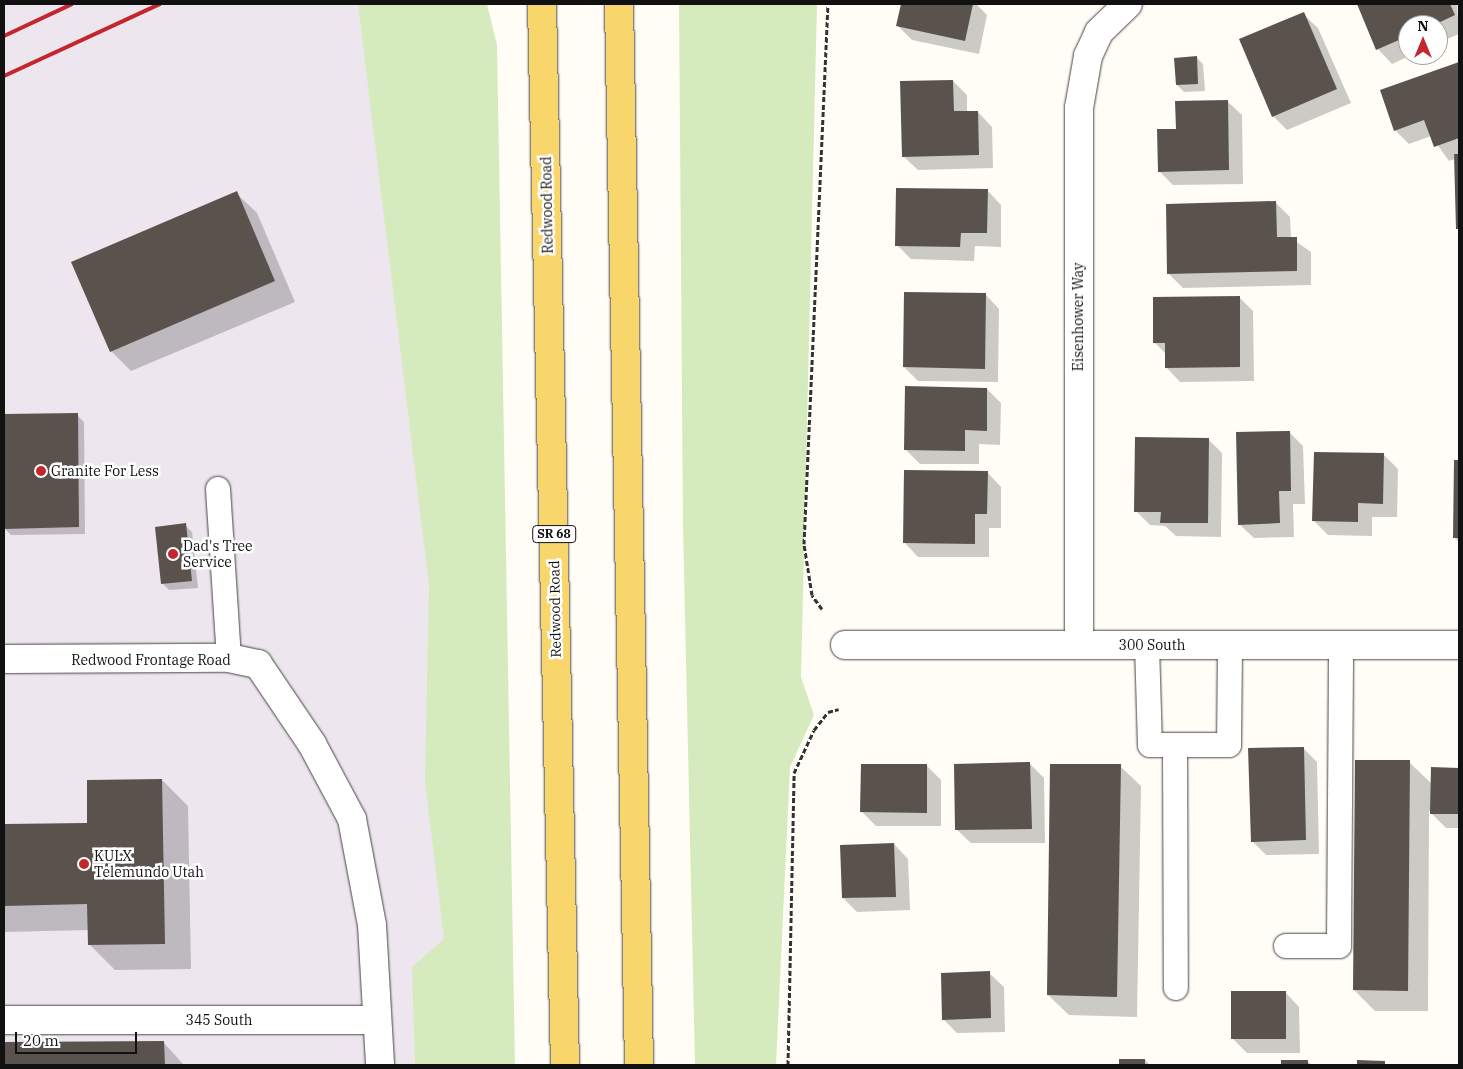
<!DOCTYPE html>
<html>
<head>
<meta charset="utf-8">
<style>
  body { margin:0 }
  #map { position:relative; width:1463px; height:1069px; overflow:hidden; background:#fffdf5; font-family:"IBM Plex Serif",serif }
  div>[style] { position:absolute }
  .industrial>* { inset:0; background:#eee6ef }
  .green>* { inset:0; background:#d5ebbd }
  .shadow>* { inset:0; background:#0003 }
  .building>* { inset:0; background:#5a524d }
  .path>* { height:3px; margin-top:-1.5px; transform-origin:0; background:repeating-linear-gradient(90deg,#333 0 5px,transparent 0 7.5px) }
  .roads { filter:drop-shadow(0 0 1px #444) drop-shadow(0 0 1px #444) }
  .lane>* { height:24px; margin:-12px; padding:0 12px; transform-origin:12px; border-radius:12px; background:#fff }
  .street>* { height:28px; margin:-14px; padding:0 14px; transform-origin:14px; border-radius:14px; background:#fff }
  .primary>* { height:28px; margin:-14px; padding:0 14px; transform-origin:14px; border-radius:14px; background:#f9d66b }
  .rail>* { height:4px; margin:-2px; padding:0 2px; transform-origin:2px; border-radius:2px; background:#c4262e }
  .dots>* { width:14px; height:14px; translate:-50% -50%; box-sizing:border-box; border:2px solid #fff; border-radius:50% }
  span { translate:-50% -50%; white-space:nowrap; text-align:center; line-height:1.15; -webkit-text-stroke:5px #fff; paint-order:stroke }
  .shield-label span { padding:1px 4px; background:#fff; border:1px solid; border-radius:4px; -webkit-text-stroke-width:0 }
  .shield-label { font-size:12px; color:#111; font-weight:700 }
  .street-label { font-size:14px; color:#111 }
  .poi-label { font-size:14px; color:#111 }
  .left { translate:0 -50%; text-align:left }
  .frame { position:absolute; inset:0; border:5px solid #111; pointer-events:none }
  .north { position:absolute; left:1398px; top:15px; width:50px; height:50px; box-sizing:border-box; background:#fff; border:1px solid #a0a0a0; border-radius:50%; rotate:0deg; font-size:14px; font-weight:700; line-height:20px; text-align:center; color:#111 }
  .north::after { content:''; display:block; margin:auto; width:18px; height:22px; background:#c4262e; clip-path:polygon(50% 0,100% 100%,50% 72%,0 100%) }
  .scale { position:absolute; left:15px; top:1032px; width:122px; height:22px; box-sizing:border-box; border:2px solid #111; border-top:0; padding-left:6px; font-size:15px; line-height:18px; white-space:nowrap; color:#111; -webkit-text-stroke:4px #fff; paint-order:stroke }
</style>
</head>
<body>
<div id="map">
  <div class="industrial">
    <div style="clip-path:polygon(4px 4px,471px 4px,492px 1065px,4px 1065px)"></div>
  </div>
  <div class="green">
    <div style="clip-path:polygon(358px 4px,487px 4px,497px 45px,515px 1065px,415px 1065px,412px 967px,444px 939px,425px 781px,429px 585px)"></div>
    <div style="clip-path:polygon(679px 4px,817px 4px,801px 677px,814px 715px,790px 767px,776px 1065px,695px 1065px,683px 526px)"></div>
  </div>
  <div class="shadow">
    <div style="clip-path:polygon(902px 4px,976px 4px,987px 15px,979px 54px,912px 40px,898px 26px)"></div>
    <div style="clip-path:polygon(1358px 4px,1457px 4px,1459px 34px,1438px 43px,1438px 25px,1408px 25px,1411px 55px,1392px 64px,1378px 49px)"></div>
    <div style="clip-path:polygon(1303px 14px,1318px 28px,1351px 103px,1287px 130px,1273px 116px)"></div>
    <div style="clip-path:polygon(1196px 57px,1203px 64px,1205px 91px,1184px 92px,1177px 85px)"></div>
    <div style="clip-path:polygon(1459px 63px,1459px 230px,1455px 159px,1449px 161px,1431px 136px,1409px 144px,1395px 130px,1381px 91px)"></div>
    <div style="clip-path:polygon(953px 81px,967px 95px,967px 112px,978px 112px,992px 127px,993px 168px,918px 170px,903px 156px)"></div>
    <div style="clip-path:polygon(1227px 101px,1242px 115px,1243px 184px,1173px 185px,1159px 171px,1177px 130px)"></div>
    <div style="clip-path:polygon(987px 190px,1001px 205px,1001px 247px,975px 246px,974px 261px,911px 259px,897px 245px)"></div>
    <div style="clip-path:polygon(236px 193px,257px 213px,295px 302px,131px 371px,111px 351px)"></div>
    <div style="clip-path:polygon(1276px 203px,1290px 217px,1291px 238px,1311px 252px,1311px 285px,1183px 288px,1169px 274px)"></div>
    <div style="clip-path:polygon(985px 294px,999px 309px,998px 382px,918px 381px,904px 367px)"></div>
    <div style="clip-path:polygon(1239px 297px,1253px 311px,1254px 381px,1180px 382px,1166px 367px,1166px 354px,1155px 343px)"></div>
    <div style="clip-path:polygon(987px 389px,1001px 403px,1000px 445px,979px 444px,979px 464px,920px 464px,905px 449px)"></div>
    <div style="clip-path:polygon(4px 415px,77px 415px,84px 422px,85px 534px,11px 535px,4px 528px)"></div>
    <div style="clip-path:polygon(1289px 432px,1303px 446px,1305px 504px,1293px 504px,1294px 537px,1254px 538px,1239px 524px)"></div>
    <div style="clip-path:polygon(1208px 439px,1222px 453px,1221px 537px,1176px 536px,1165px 526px,1150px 525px,1136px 511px)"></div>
    <div style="clip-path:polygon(1384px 455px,1398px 469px,1397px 517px,1372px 517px,1372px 536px,1328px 535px,1314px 521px)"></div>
    <div style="clip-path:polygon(1455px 461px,1459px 461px,1459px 542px,1455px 538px)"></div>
    <div style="clip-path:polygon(987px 472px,1001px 487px,1001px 528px,989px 528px,989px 557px,918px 557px,904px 542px)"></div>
    <div style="clip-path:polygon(185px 525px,192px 532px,198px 588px,169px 590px,162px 583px)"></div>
    <div style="clip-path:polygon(1303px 748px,1317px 762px,1319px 854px,1266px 855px,1252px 841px)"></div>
    <div style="clip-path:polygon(1409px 762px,1432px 784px,1432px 768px,1459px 769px,1459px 828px,1446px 828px,1429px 811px,1428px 1011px,1375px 1011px,1354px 990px)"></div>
    <div style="clip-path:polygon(1030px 764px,1044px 778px,1045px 843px,971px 843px,956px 829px)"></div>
    <div style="clip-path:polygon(927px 766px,941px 780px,941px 826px,876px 826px,861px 811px)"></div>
    <div style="clip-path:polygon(1120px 766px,1141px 786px,1137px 1017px,1069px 1015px,1048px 995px)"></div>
    <div style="clip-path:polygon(162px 780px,188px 806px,191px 969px,115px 970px,89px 944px,89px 930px,4px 932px,4px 825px,89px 824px)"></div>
    <div style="clip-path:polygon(894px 844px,908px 859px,910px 910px,857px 912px,843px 898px)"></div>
    <div style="clip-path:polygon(989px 973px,1004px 987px,1005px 1032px,957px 1033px,943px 1019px)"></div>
    <div style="clip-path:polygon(1285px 992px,1299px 1007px,1300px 1053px,1247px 1053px,1233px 1039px)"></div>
    <div style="clip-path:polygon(164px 1043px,184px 1065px,4px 1065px,4px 1044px)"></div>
    <div style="clip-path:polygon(1120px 1060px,1145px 1060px,1150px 1065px,1120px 1065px)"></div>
    <div style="clip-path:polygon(1283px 1061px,1307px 1061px,1312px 1065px,1283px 1065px)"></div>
  </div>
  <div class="building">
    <div style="clip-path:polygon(901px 4px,973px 4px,965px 41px,896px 26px)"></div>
    <div style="clip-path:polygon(1357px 4px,1450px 4px,1455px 15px,1434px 25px,1408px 25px,1408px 36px,1376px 50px)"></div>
    <div style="clip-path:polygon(1304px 12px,1337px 89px,1272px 117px,1239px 39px)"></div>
    <div style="clip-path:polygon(1197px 56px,1198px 84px,1176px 85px,1174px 58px)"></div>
    <div style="clip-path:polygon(1459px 62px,1459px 138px,1434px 147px,1424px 120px,1394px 131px,1380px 90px)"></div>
    <div style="clip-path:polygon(953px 80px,954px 111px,978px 111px,979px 155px,902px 157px,900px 81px)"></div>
    <div style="clip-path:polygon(1228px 100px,1229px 170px,1158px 172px,1157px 129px,1176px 129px,1175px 101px)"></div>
    <div style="clip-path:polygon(1454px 154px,1459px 154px,1459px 229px,1456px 229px)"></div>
    <div style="clip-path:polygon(896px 188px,988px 189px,987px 233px,961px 233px,960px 247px,895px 246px)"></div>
    <div style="clip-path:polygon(237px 191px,275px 281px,110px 352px,71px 262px)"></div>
    <div style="clip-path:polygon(1276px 201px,1277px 237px,1297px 237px,1297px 271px,1167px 274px,1166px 204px)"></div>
    <div style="clip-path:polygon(904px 292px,986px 293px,985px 369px,903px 367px)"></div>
    <div style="clip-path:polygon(1240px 296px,1240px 367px,1165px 368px,1165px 343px,1153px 343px,1153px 297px)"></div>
    <div style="clip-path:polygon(905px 386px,987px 388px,987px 431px,965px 430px,965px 451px,904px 450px)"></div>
    <div style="clip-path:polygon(78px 413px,79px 527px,4px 529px,4px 414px)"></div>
    <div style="clip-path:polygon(1290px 431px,1291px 491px,1279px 491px,1280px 523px,1238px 525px,1236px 432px)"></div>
    <div style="clip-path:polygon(1135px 437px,1209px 438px,1208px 523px,1160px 523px,1161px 512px,1134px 512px)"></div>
    <div style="clip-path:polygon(1314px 452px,1384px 453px,1383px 504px,1358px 503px,1358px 522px,1312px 521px)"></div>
    <div style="clip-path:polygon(1454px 460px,1459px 460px,1459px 538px,1453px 538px)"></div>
    <div style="clip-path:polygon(904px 470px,988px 471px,987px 514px,975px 514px,975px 544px,903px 543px)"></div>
    <div style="clip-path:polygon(186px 523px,192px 581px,161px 584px,155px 527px)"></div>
    <div style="clip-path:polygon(1304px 747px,1306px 840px,1251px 842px,1248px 748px)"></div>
    <div style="clip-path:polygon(1355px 760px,1410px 760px,1408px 991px,1353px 990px)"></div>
    <div style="clip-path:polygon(1030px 762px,1032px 829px,955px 830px,954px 764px)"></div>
    <div style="clip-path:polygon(861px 764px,927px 764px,927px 813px,860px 812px)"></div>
    <div style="clip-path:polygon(1050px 764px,1121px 764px,1117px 997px,1047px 995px)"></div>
    <div style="clip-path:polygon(1431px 767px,1459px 768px,1459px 814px,1430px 814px)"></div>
    <div style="clip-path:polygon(162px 779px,165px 944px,88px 945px,87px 904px,4px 906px,4px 824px,87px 823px,87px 780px)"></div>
    <div style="clip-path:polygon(894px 843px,896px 897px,842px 898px,840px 845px)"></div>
    <div style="clip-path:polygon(990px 971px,991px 1018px,942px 1020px,941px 973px)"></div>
    <div style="clip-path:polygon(1231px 991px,1286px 991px,1286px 1039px,1231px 1039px)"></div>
    <div style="clip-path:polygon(164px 1041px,165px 1065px,4px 1065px,4px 1042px)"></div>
    <div style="clip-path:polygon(1119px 1059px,1145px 1059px,1145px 1065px,1119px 1065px)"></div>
    <div style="clip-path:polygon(1281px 1060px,1308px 1060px,1308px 1065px,1281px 1065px)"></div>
    <div style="clip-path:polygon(1357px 1060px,1385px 1061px,1385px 1065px,1357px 1065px)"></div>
  </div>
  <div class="path">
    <div style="left:822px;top:609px;width:17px;rotate:-126deg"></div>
    <div style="left:812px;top:595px;width:52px;rotate:-98.9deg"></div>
    <div style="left:804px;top:544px;width:541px;rotate:-87.46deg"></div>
    <div style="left:788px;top:1065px;width:292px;rotate:-88.8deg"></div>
    <div style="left:794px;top:773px;width:47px;rotate:-65.1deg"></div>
    <div style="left:814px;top:730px;width:23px;rotate:-52deg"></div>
    <div style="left:828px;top:712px;width:11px;rotate:-15deg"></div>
  </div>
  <div class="roads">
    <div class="lane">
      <div style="left:218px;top:489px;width:169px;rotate:86.3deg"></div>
      <div style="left:1147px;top:645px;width:100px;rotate:88.3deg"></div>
      <div style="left:1150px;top:745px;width:79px"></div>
      <div style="left:1229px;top:745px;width:100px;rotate:-89.4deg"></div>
      <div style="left:1175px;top:745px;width:243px;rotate:89.8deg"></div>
      <div style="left:1286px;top:946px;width:53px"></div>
      <div style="left:1339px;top:946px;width:301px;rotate:-89.6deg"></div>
    </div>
    <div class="street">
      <div style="left:845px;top:645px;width:614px"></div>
      <div style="left:1079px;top:645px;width:537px;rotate:-90deg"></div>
      <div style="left:1079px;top:108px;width:53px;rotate:-80.2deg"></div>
      <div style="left:1088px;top:56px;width:26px;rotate:-65deg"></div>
      <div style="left:1099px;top:32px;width:40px;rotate:-44deg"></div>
      <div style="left:4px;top:659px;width:225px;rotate:-0.3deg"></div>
      <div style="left:229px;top:658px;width:30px;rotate:12deg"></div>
      <div style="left:258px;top:664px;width:97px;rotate:56deg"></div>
      <div style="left:312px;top:744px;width:85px;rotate:61.9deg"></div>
      <div style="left:352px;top:819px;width:108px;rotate:79.3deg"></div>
      <div style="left:372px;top:925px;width:140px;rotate:86.7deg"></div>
      <div style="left:4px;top:1020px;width:370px"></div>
    </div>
    <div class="primary">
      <div style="left:542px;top:4px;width:1061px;rotate:88.76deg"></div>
      <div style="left:619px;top:4px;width:1061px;rotate:88.92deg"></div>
    </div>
  </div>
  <div class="rail">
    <div style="left:4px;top:36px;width:75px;rotate:-25.2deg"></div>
    <div style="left:4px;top:76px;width:172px;rotate:-24.8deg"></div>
  </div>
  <div class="dots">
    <div style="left:41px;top:471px;background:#c4262e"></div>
    <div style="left:173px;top:554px;background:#c4262e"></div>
    <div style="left:84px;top:864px;background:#c4262e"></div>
  </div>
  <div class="shield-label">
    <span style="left:554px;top:534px">SR 68</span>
  </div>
  <div class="street-label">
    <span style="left:547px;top:205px;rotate:-91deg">Redwood Road</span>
    <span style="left:1078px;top:317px;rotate:-90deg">Eisenhower Way</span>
    <span style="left:555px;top:609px;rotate:-91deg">Redwood Road</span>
    <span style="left:1152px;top:645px">300 South</span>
    <span style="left:151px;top:660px">Redwood Frontage Road</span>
    <span style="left:219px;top:1020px">345 South</span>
  </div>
  <div class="poi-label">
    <span class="left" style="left:51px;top:471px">Granite For Less</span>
    <span class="left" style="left:183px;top:554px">Dad's Tree<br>Service</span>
    <span class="left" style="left:94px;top:864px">KULX<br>Telemundo Utah</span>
  </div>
  <div class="frame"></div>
  <div class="north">N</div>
  <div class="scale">20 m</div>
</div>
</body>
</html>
